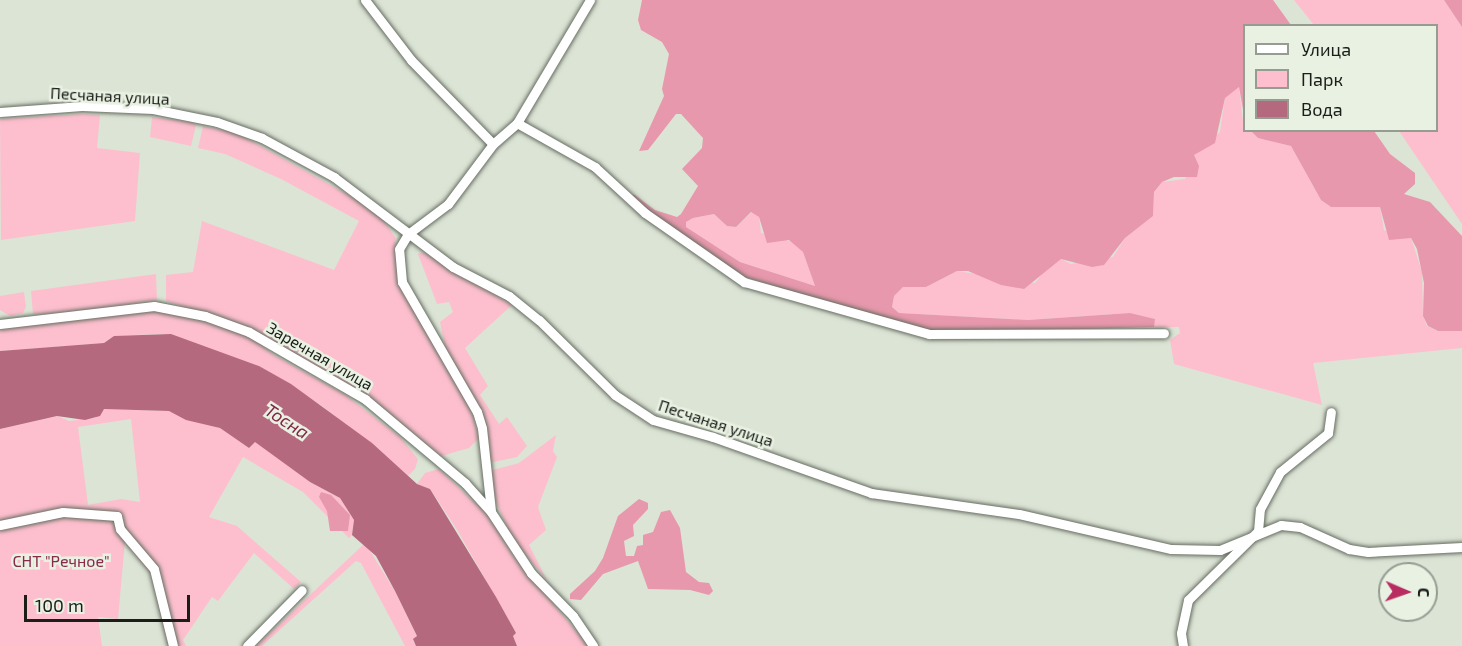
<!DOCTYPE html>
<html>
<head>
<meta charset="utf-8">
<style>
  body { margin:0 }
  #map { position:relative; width:1462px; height:646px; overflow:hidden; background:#dce4d6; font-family:"Exo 2",sans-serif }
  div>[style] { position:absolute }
  .green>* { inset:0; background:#fdbfce }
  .forest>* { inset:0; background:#e798ac }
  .water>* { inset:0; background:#b4697e }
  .roads { filter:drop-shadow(0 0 2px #666d61) drop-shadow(0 0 2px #666d61) }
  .street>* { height:9px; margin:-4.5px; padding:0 4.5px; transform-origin:4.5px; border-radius:4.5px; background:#fff }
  span { translate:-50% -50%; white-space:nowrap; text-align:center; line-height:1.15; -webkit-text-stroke:5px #e9f1e3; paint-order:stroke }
  .street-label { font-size:16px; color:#1a1d18 }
  .park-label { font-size:16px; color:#882b4b }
  .water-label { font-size:18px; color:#822646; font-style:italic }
  .legend { position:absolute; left:1243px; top:24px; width:195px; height:108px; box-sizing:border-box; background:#e9f1e3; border:2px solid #969c92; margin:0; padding:8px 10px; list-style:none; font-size:18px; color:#1a1d18 }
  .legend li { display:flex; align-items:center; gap:12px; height:30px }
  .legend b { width:30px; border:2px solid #969c92 }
  .north { position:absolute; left:1378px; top:562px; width:60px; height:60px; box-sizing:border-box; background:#e9f1e3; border:2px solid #969c92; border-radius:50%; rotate:92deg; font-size:16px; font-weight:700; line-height:24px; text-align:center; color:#1a1d18 }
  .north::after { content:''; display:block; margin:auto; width:21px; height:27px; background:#b82c61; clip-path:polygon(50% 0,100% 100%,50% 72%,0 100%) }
  .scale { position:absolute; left:24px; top:595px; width:166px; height:27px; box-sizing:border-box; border:3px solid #1a1d18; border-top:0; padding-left:8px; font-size:18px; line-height:21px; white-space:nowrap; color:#1a1d18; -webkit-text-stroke:4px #e9f1e3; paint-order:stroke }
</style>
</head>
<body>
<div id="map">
  <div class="green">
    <div style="clip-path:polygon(1294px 0,1444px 0,1462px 27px,1462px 224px,1399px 131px,1436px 130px,1436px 26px,1314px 25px)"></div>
    <div style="clip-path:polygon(1239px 87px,1244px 130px,1251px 131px,1258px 138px,1291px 146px,1321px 200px,1331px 207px,1380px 207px,1384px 230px,1411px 238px,1422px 272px,1423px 316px,1427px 326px,1438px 331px,1462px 331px,1462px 348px,1313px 363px,1322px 405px,1174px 364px,1170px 340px,1180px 333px,1179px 327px,1154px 327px,1154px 319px,1130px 313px,1028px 320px,899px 313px,892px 307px,894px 296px,903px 287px,926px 287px,957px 271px,1035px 283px,1050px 264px,1061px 259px,1071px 264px,1113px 257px,1125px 238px,1153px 216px,1154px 192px,1162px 182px,1185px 179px,1194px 155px,1220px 132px,1225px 97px)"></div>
    <div style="clip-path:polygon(82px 114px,100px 115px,97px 148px,140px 153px,135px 221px,1px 240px,0 119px)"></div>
    <div style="clip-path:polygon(152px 117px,191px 122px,196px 125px,191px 146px,150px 137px)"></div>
    <div style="clip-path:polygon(203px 126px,237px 133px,363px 203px,384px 221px,395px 237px,399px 277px,472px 413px,479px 438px,469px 448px,441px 456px,350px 386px,255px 331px,166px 301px,166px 275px,193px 272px,202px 221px,334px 270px,359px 221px,281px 179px,225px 154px,198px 148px)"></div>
    <div style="clip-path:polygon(752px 212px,759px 217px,761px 233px,793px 242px,803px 252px,815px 286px,740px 262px,686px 227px,686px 222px,693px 218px,714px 214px,727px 226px,736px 227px)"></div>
    <div style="clip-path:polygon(423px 252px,512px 305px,465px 348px,488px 386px,480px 395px,499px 424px,507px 417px,527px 446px,517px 457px,489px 463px,481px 412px,445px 346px,440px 322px,453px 312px,449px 302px,437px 304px,418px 254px)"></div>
    <div style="clip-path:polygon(156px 274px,157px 300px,62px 315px,33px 314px,31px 291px)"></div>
    <div style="clip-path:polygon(24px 292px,26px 307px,23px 313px,10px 316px,0 310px,0 296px)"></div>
    <div style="clip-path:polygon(153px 310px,229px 327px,251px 337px,274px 355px,344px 394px,400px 437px,418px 459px,415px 469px,408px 476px,322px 406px,259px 366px,161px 334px,114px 336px,104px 343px,0 351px,0 327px)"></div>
    <div style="clip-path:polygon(evenodd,104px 409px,169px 411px,220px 428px,249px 448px,255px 441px,310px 482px,340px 498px,354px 520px,352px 535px,349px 538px,303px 492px,243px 457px,209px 517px,237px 526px,301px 582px,294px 589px,254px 553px,218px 601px,212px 597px,183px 640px,186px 646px,168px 646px,151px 575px,125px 541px,118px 619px,98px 617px,102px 646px,0 646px,0 429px,58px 416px,69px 421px,95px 418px,104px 409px,131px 419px,140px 502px,121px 499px,88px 505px,78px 427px,131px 419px)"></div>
    <div style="clip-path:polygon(556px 435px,553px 451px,557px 457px,538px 507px,546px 530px,529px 545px,547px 580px,512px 539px,493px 495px,489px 471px,519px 463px)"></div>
    <div style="clip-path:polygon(439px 469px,488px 515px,514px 557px,589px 646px,517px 646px,513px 636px,516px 633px,456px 528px,430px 489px,417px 484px,425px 473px)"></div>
    <div style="clip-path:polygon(365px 543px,395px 591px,417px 636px,413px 640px,416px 646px,405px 646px,361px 563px,356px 561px,262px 646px,256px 646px)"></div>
  </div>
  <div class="forest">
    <div style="clip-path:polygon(evenodd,642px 0,1273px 0,1291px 25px,1244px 26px,1244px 115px,1239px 87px,1225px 98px,1215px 143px,1194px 155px,1199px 166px,1197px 177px,1174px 177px,1162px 182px,1154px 192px,1153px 216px,1125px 238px,1104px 265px,1092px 267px,1061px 259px,1024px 289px,1001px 285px,968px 271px,957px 271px,926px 287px,903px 287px,894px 296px,892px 307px,899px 313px,1028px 320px,1130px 313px,1155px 319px,1154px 327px,948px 333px,906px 327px,735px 274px,653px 218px,628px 194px,635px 195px,655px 210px,677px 217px,681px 214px,698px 186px,682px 169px,702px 148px,703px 138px,681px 114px,676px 114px,648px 150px,639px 151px,664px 96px,662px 89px,669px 54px,662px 42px,641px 30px,638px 20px,642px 0,751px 212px,759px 217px,767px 243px,789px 240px,803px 252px,815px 286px,740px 262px,686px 227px,686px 222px,693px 218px,714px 214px,727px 226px,736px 227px,751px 212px)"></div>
    <div style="clip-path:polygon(1444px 0,1462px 0,1462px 27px)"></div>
    <div style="clip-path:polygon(1251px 131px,1374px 131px,1390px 154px,1415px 173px,1415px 184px,1404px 194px,1430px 202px,1462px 236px,1462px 331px,1438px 331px,1428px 326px,1423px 316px,1424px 283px,1417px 249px,1411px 238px,1389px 240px,1380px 207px,1331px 207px,1321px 200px,1291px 146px,1258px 138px)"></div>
    <div style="clip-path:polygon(321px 492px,331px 495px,350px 515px,348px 531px,330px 531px,327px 511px,319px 497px)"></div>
    <div style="clip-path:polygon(639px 499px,648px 503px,648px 509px,633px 525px,634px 536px,624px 541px,626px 556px,634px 556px,637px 546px,643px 545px,643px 535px,653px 532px,661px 512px,670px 510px,680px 528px,686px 572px,699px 582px,709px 583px,713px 591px,709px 595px,690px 590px,648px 589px,638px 561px,603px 574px,581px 600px,570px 599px,570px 594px,595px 571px,603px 558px,618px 516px)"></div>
  </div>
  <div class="water">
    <div style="clip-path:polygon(171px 334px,259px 366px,291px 384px,372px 443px,417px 484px,430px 489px,496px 597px,516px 633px,513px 636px,517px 646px,416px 646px,413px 639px,417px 636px,395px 591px,376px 556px,352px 535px,354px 520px,340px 498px,310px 482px,255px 442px,249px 448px,220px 428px,186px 420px,169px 411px,104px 409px,100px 416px,85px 420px,57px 416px,0 429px,0 351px,104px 343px,114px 336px)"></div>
  </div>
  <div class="roads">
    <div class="street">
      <div style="left:365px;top:0;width:76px;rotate:52.5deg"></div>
      <div style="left:411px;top:60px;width:117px;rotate:45.7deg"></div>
      <div style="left:0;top:112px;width:82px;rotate:-4.2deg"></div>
      <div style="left:82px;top:106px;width:71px;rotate:2.4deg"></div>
      <div style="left:153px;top:109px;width:65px;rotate:11.5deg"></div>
      <div style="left:217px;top:122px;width:48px;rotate:19.6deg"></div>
      <div style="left:262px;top:138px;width:82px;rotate:28.4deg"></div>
      <div style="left:334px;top:177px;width:149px;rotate:37.1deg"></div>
      <div style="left:453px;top:267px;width:63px;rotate:27.4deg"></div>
      <div style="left:509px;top:296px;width:38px;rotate:39deg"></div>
      <div style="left:539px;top:320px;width:107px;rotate:44.6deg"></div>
      <div style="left:615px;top:395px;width:45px;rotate:33.3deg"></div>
      <div style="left:653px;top:420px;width:62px;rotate:15.8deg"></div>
      <div style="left:713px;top:437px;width:168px;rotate:19.5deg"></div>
      <div style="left:871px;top:493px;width:149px;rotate:8.1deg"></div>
      <div style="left:1019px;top:514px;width:156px;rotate:13deg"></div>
      <div style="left:1171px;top:549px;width:49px;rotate:1.2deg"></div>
      <div style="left:1220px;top:550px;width:66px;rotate:-22.3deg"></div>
      <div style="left:1281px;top:525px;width:19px;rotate:6deg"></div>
      <div style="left:1300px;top:527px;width:54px;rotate:24.2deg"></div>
      <div style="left:1349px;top:549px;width:19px;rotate:9deg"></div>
      <div style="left:1368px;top:552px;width:94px;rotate:-3deg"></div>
      <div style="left:517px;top:123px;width:90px;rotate:29.4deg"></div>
      <div style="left:595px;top:167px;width:68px;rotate:42.6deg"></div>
      <div style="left:645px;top:213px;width:121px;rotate:34.9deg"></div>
      <div style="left:744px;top:282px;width:192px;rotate:15.7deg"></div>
      <div style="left:929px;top:334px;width:235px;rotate:-0.2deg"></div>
      <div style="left:0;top:324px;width:155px;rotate:-6.7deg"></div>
      <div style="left:154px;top:306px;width:52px;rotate:11.1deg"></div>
      <div style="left:205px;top:316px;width:47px;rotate:20deg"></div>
      <div style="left:249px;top:332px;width:134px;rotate:30deg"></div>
      <div style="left:365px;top:399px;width:131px;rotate:40deg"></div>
      <div style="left:465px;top:483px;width:39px;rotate:48deg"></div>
      <div style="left:491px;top:512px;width:73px;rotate:56.7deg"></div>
      <div style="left:531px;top:573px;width:60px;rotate:45.7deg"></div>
      <div style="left:573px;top:616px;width:36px;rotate:56deg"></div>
      <div style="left:491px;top:511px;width:83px;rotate:-96.2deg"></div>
      <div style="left:482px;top:428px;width:17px;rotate:-107deg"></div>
      <div style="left:477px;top:412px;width:150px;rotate:-120deg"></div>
      <div style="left:402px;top:282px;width:33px;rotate:-95deg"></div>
      <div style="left:399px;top:249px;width:17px;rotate:-59deg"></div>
      <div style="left:408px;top:234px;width:50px;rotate:-36.9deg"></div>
      <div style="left:448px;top:204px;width:75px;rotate:-53.1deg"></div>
      <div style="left:493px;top:144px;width:32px;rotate:-41deg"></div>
      <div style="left:517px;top:123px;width:143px;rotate:-59.3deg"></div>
      <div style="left:0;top:525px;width:64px;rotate:-11.7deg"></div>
      <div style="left:63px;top:512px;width:54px;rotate:4.2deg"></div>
      <div style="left:117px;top:516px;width:13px;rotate:77deg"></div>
      <div style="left:120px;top:529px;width:52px;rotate:49.6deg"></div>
      <div style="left:154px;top:569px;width:79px;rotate:76.1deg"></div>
      <div style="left:247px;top:646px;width:78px;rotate:-45.5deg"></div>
      <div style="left:1183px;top:646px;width:13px;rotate:-99deg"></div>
      <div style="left:1181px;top:633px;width:34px;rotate:-78deg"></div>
      <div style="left:1188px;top:600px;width:98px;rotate:-44.6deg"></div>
      <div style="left:1258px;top:531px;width:22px;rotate:-85deg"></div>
      <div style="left:1260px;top:509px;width:42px;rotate:-61.6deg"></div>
      <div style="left:1280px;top:472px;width:62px;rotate:-39.1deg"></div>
      <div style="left:1328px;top:433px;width:21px;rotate:-82deg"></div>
    </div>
  </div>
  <div class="street-label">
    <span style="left:110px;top:96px;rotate:3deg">Песчаная улица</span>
    <span style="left:320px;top:356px;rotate:30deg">Заречная улица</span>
    <span style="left:716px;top:423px;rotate:18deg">Песчаная улица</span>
  </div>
  <div class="park-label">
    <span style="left:61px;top:561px">СНТ "Речное"</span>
  </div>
  <div class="water-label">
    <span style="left:287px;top:421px;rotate:33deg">Тосна</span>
  </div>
  <ul class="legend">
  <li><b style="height:8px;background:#fff"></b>Улица</li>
  <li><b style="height:16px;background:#fdbfce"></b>Парк</li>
  <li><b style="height:16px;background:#b4697e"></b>Вода</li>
  </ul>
  <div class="north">С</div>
  <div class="scale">100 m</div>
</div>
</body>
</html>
